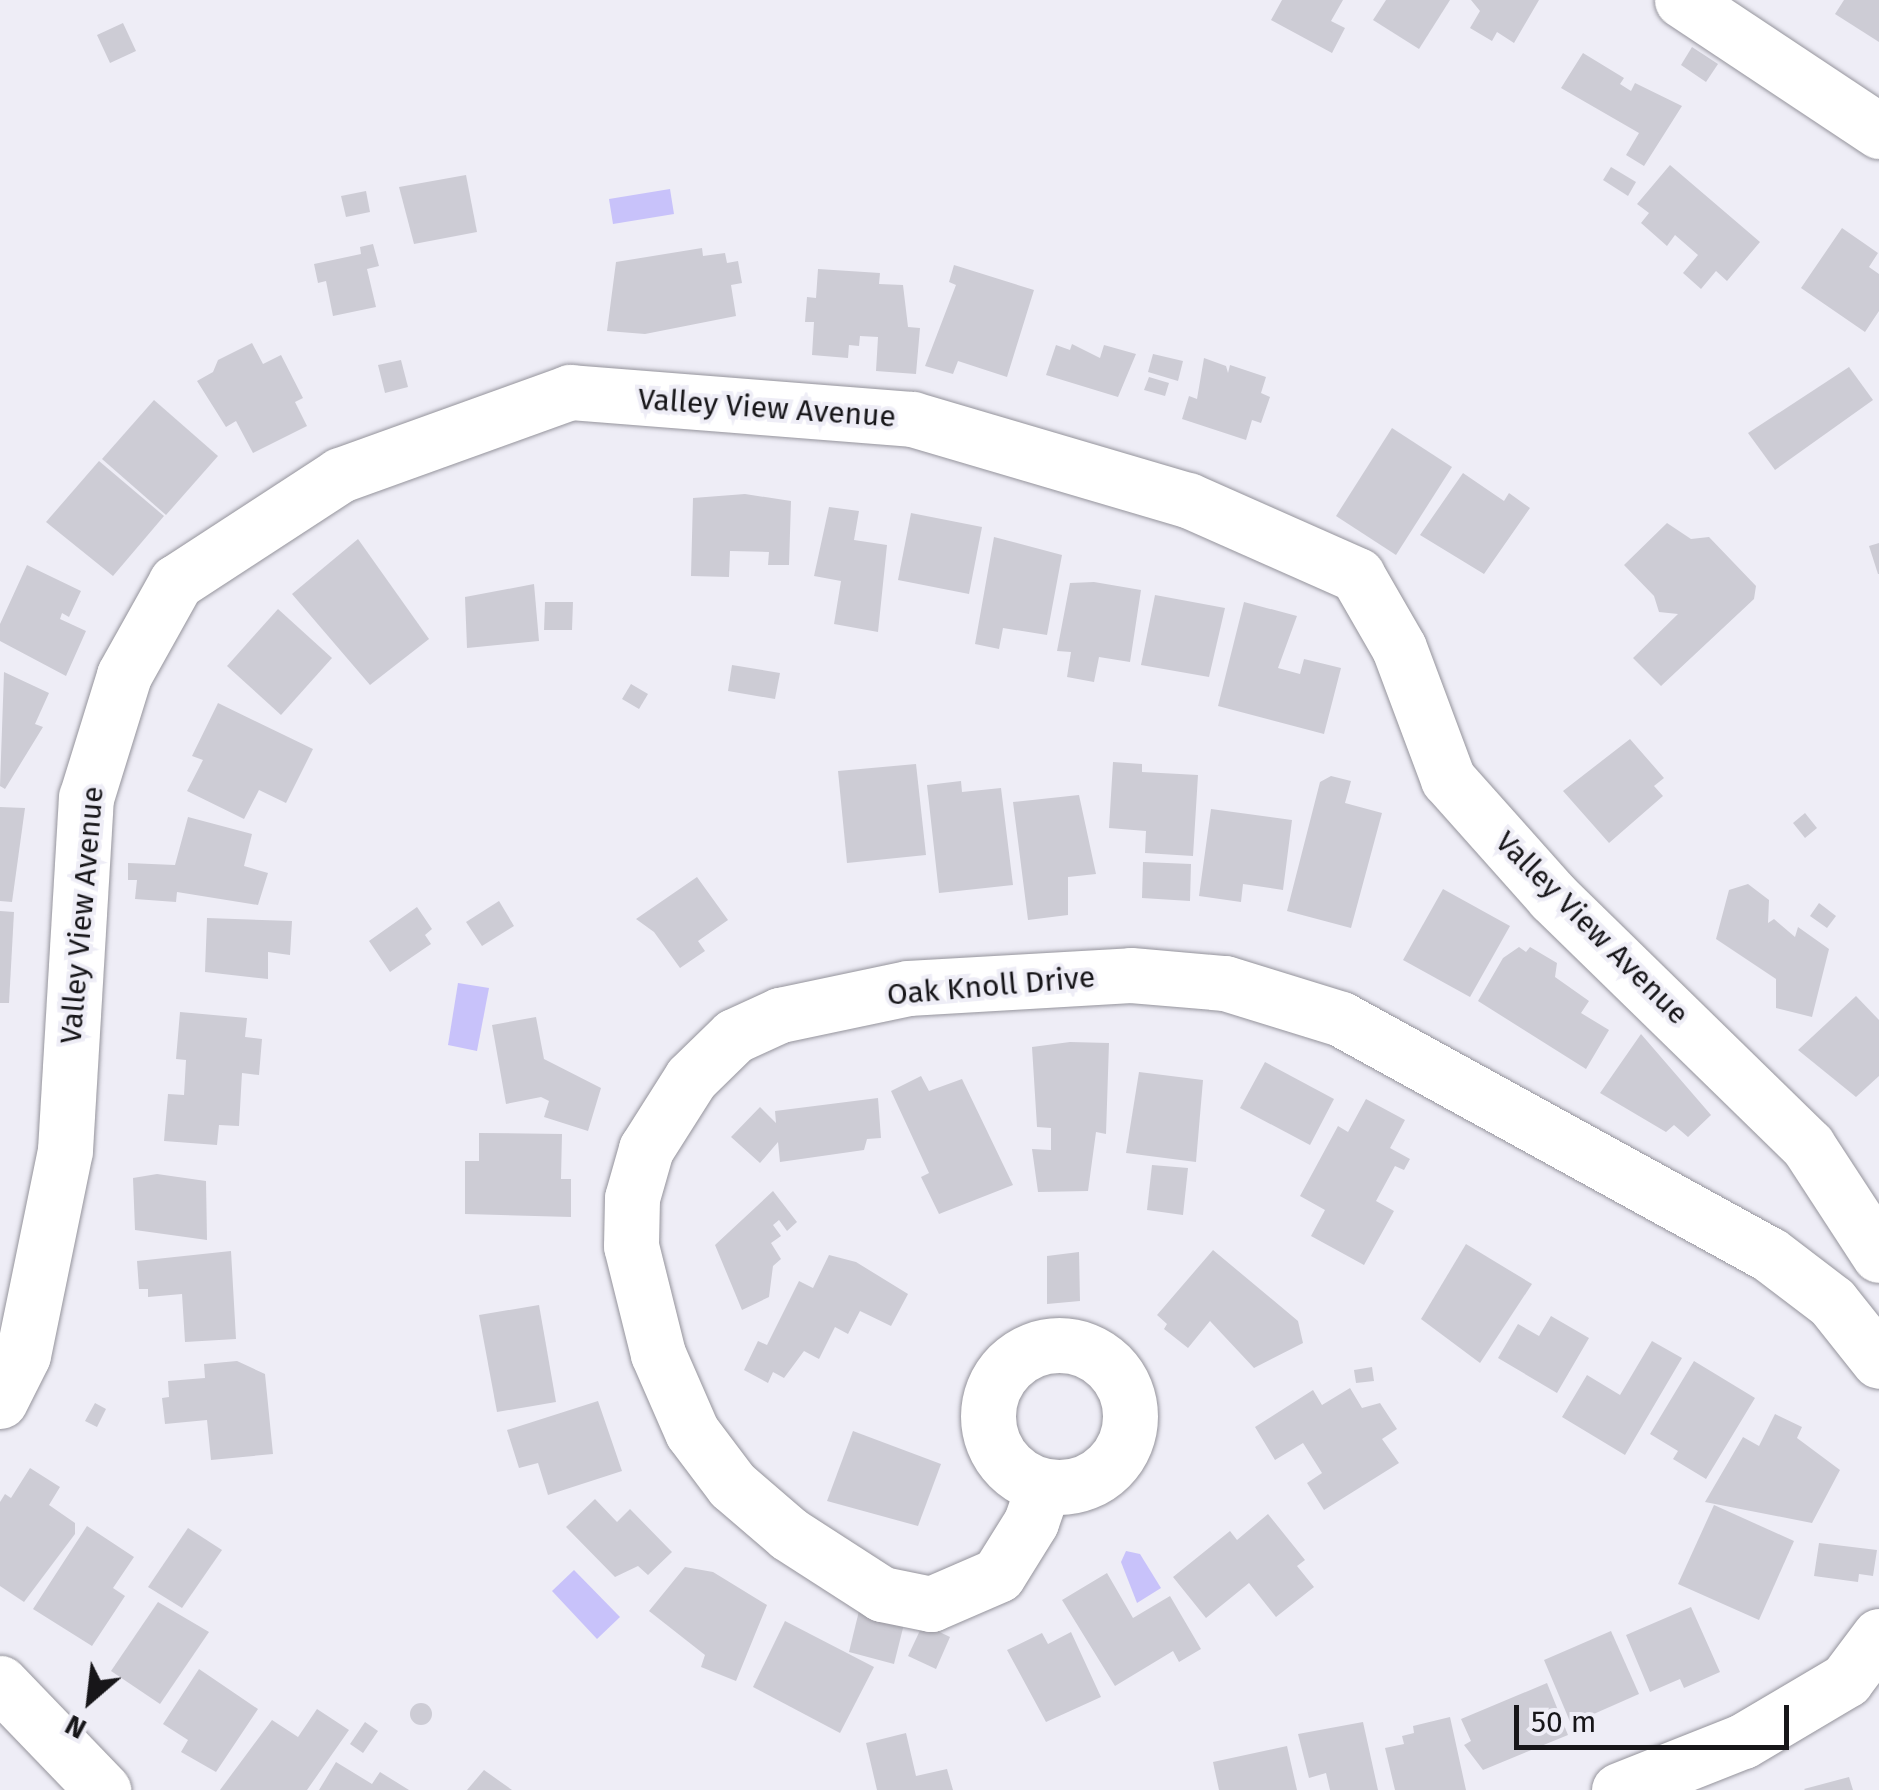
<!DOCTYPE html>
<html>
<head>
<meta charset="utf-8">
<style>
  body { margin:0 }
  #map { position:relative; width:1879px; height:1790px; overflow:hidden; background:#eeedf6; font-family:"Fira Sans",sans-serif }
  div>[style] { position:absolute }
  .water>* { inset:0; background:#c8c2fa }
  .building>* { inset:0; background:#cdccd5 }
  .round { border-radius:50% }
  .roads { filter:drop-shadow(0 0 2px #95949c) drop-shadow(0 0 2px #95949c) }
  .minor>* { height:55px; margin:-27.5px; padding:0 27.5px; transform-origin:27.5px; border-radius:27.5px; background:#fff }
  .minor>.ring { margin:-27.5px; padding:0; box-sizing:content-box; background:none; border:55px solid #fff; border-radius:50% }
  span { translate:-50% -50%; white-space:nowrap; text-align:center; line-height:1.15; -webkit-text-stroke:8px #eeedf6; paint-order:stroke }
  .street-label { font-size:30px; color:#171619 }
  .north { position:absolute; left:40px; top:1650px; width:100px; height:100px; -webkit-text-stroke:8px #eeedf6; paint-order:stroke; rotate:208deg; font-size:28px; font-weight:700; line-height:40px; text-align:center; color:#171619 }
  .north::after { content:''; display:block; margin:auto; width:35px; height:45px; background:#171619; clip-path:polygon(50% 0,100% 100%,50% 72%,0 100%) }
  .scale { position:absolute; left:1514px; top:1705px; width:275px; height:45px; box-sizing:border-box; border:5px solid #171619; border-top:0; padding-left:12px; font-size:30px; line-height:35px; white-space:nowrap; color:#171619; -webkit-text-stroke:8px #eeedf6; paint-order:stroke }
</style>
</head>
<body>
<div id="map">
  <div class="water">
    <div style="clip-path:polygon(670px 189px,674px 214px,613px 224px,609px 199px)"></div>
    <div style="clip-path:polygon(458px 983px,489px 988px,477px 1051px,448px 1045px)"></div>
    <div style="clip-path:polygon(1126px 1551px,1140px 1554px,1161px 1588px,1137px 1603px,1121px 1562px)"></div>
    <div style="clip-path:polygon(574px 1570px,620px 1617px,597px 1639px,552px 1591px)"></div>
  </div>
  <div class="building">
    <div style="clip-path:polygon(1282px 0,1343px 0,1331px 21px,1345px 28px,1332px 53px,1271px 20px)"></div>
    <div style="clip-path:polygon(1386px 0,1450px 0,1419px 49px,1373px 20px)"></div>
    <div style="clip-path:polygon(1471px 0,1539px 0,1514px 43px,1497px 32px,1492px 41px,1470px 28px,1480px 11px)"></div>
    <div style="clip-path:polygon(1844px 0,1879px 0,1879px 42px,1835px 14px)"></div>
    <div style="clip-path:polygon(123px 23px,136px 51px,110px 63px,97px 35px)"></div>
    <div style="clip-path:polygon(1692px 47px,1718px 64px,1706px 82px,1681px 65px)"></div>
    <div style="clip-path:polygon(1583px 53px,1624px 78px,1620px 84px,1631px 91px,1635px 83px,1682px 106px,1644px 166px,1626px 155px,1639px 133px,1561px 88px)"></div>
    <div style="clip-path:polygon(1670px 165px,1760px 242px,1727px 281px,1716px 271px,1701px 289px,1683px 273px,1698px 255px,1675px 235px,1667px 246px,1641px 223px,1649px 213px,1637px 204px)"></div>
    <div style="clip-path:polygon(1611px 167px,1636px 182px,1628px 196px,1603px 180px)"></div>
    <div style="clip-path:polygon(466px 175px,477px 232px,414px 244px,399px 187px)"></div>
    <div style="clip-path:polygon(366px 191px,370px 212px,346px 217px,341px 196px)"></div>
    <div style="clip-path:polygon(1842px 228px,1878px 253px,1869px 267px,1879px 274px,1879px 311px,1865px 332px,1801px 288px)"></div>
    <div style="clip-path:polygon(373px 244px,379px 266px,367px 269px,376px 307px,333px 316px,326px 281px,318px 283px,314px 264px,361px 254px,360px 247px)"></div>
    <div style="clip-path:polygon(702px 248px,703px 256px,725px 253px,727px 263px,738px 261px,742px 283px,731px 285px,736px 316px,645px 334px,607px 331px,616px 262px)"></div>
    <div style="clip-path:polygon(954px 265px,1034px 290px,1007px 377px,958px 361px,953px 374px,925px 366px,956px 285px,949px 282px)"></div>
    <div style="clip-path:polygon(818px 269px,880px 273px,879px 284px,903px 285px,908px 327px,920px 328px,916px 374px,876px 371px,878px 337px,860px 336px,859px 346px,849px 345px,848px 358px,812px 355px,814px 322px,805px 322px,807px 297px,816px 298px)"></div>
    <div style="clip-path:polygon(252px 343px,263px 364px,281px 355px,303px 398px,295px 402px,307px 426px,253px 453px,236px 421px,226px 427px,197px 381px,213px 372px,218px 360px)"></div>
    <div style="clip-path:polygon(1072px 344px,1100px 358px,1104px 345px,1136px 354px,1118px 397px,1046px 375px,1056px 345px,1070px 350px)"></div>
    <div style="clip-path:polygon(1153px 354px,1183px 361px,1178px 381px,1148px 372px)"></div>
    <div style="clip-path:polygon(1204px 358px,1226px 366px,1228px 373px,1230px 365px,1266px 377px,1261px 393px,1270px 397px,1261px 423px,1252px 420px,1246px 440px,1182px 419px,1189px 396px,1197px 399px)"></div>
    <div style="clip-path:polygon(401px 360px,408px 387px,385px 393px,378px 365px)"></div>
    <div style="clip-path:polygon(1849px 367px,1873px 400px,1775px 470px,1748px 433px)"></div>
    <div style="clip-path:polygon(1149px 377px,1169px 383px,1165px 396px,1144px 390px)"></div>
    <div style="clip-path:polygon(154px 400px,218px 456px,166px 515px,102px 459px)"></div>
    <div style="clip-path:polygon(1392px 428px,1452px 467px,1396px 555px,1336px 516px)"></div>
    <div style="clip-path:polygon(99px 461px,164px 516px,113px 576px,46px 522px)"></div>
    <div style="clip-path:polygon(1463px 473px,1504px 501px,1509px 493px,1530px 508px,1484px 574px,1420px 535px)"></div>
    <div style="clip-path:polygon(745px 494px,791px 501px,789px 565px,768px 565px,769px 552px,730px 551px,729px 577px,691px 576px,693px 498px)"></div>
    <div style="clip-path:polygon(829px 507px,859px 511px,854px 540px,887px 545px,878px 632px,834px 624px,841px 581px,814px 576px)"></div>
    <div style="clip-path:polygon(911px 513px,982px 527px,969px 594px,898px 580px)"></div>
    <div style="clip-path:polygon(1667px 523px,1691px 539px,1709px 537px,1756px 586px,1754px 599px,1661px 686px,1633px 658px,1678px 614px,1659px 612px,1654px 596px,1624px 565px)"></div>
    <div style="clip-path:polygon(994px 537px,1062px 555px,1047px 635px,1003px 628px,999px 649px,975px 644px)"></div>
    <div style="clip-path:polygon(358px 539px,429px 639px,370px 685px,292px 594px)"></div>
    <div style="clip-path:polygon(1879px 543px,1879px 574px,1878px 574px,1869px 546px)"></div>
    <div style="clip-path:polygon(27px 565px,81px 591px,69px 617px,62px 613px,60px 619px,86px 631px,66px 676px,0 641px,0 624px)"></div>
    <div style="clip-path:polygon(1094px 582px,1141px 590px,1130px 662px,1099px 657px,1094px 682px,1067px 677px,1071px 652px,1057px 651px,1070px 583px)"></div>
    <div style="clip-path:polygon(534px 584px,539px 641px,467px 648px,465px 597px)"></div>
    <div style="clip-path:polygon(1155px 595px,1225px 608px,1209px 677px,1141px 665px)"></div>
    <div style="clip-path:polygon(545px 602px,573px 602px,572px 630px,544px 630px)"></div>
    <div style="clip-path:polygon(1244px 602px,1297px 616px,1278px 668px,1300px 674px,1304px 659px,1341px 668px,1324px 734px,1218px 706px)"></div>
    <div style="clip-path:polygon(278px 609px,332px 658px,281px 715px,227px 666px)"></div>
    <div style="clip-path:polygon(732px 665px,780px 673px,775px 699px,728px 691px)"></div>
    <div style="clip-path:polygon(4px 672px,49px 693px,35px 724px,43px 727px,5px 789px,0 786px)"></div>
    <div style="clip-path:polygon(631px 684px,648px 694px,639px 709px,622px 699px)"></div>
    <div style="clip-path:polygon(218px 703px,313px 749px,286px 803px,259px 790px,244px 819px,187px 791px,203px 760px,192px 756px)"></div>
    <div style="clip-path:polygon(1630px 739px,1664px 778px,1654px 786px,1663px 796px,1609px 843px,1563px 791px)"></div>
    <div style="clip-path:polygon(1113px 762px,1142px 764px,1142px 772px,1198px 775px,1193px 856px,1145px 853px,1146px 831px,1109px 828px)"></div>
    <div style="clip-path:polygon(916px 764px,926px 855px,847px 863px,838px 771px)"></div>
    <div style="clip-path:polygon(1331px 776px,1351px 781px,1345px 803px,1382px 813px,1351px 928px,1287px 911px,1320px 782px)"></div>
    <div style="clip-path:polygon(961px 781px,962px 792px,1001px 788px,1013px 885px,939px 893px,927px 785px)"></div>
    <div style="clip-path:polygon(1079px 795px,1096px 874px,1068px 877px,1068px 915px,1028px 920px,1013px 802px)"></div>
    <div style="clip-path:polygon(0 807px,25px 808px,12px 902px,0 901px)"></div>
    <div style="clip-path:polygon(1211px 809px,1292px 820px,1283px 890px,1243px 884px,1241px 902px,1199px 896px)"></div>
    <div style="clip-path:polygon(1805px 813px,1817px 828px,1805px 838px,1793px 823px)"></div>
    <div style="clip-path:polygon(188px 817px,252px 834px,244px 866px,268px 873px,258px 905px,177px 892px,176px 902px,135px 899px,137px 880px,128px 880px,128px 863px,175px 865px)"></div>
    <div style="clip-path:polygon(1143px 862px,1191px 864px,1190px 901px,1142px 898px)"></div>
    <div style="clip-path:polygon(697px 877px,728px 920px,698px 941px,705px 951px,680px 968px,654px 932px,636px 919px)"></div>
    <div style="clip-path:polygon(1748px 884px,1769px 900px,1768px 923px,1774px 919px,1795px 937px,1798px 927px,1829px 949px,1812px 1017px,1776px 1008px,1776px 979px,1716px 939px,1729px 890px)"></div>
    <div style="clip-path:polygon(1443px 889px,1510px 926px,1470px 997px,1403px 960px)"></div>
    <div style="clip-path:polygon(499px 901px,514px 926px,482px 946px,466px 922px)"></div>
    <div style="clip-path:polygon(1819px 903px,1836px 916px,1827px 928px,1810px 916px)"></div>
    <div style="clip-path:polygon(417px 907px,432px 929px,425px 935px,431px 944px,390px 972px,369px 941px)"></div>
    <div style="clip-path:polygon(0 911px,14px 912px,9px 1003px,0 1003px)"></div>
    <div style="clip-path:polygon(207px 918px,292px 921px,290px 955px,268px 952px,268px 979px,205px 972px)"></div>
    <div style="clip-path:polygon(1519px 947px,1526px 952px,1530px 947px,1557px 963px,1555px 977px,1589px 1001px,1581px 1013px,1609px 1030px,1586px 1069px,1478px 1001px,1503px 958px)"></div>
    <div style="clip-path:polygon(1856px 996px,1879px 1020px,1879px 1076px,1856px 1097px,1798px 1050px)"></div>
    <div style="clip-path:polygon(180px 1012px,247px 1018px,245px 1037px,262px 1039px,259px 1075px,242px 1073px,239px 1126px,219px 1125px,217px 1145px,164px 1141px,168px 1094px,184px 1095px,186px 1060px,176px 1059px)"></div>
    <div style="clip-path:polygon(536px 1017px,544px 1059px,601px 1088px,588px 1131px,544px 1117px,549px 1101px,541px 1097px,506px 1104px,492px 1025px)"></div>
    <div style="clip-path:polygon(1641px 1034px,1711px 1115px,1688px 1137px,1674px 1125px,1666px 1132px,1600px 1093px)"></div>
    <div style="clip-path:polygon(1070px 1042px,1109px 1043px,1106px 1134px,1096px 1132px,1088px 1191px,1038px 1192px,1032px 1149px,1051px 1150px,1051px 1128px,1037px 1127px,1032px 1047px)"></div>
    <div style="clip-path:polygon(1265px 1062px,1334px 1099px,1310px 1145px,1240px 1108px)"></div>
    <div style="clip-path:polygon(1139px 1072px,1203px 1080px,1196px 1162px,1126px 1153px)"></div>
    <div style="clip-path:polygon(921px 1076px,929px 1091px,962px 1079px,1013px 1185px,939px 1214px,921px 1177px,929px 1173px,891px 1091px)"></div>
    <div style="clip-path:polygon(878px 1098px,881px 1138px,867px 1139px,864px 1150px,780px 1162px,778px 1142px,760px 1163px,731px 1137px,760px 1107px,776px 1123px,775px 1111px)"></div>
    <div style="clip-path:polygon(1366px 1099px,1405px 1120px,1390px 1148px,1410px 1159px,1404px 1170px,1395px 1166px,1376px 1201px,1394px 1211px,1364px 1265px,1311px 1236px,1325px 1210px,1300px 1196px,1338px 1126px,1348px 1132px)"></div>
    <div style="clip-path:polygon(479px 1133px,562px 1134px,561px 1179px,571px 1179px,571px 1217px,465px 1214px,465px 1161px,479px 1161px)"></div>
    <div style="clip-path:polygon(1152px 1165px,1188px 1168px,1183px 1215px,1147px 1210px)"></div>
    <div style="clip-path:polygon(157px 1174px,206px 1181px,207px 1240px,135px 1230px,133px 1178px)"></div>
    <div style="clip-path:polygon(773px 1191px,797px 1222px,787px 1231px,779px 1220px,773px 1225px,781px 1236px,771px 1243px,781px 1259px,773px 1266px,769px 1297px,742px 1310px,715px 1245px)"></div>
    <div style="clip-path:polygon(1466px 1244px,1532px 1284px,1480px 1363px,1421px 1319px)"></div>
    <div style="clip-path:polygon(1213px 1250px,1298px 1321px,1303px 1343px,1254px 1368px,1210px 1321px,1188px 1348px,1164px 1329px,1167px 1324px,1157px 1315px)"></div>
    <div style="clip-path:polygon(231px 1251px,236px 1339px,185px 1342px,182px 1294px,148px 1297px,148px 1289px,139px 1289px,137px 1261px)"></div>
    <div style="clip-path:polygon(1079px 1252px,1080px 1301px,1047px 1304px,1047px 1256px)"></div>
    <div style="clip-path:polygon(829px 1255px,856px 1262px,908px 1294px,891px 1326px,860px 1311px,848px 1334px,835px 1327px,819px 1359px,804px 1351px,784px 1378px,773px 1372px,768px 1383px,744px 1370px,758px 1341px,767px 1345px,799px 1281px,813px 1288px)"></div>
    <div style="clip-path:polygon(539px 1305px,556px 1402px,497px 1412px,479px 1315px)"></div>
    <div style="clip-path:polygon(1551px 1316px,1589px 1338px,1557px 1393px,1498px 1358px,1518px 1324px,1539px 1336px)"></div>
    <div style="clip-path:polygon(1652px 1341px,1682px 1358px,1625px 1455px,1562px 1417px,1587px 1375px,1620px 1395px)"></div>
    <div style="clip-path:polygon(237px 1361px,265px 1374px,273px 1454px,211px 1460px,207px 1420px,165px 1424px,162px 1398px,169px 1397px,168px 1381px,205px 1378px,204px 1364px)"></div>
    <div style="clip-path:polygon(1694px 1361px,1755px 1398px,1706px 1479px,1673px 1459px,1678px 1451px,1650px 1434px)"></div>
    <div style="clip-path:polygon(1372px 1367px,1374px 1381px,1356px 1383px,1354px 1370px)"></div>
    <div style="clip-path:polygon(1350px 1388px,1362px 1408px,1380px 1403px,1397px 1429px,1382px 1439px,1399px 1463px,1324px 1510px,1307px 1483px,1322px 1473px,1303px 1443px,1275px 1460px,1255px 1427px,1313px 1390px,1322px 1405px)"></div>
    <div style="clip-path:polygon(598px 1401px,622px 1471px,548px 1495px,538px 1463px,519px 1468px,507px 1430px)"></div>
    <div style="clip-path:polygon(95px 1403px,106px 1409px,97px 1427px,85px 1421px)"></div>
    <div style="clip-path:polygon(1775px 1414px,1802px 1427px,1797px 1438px,1840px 1470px,1812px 1523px,1705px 1502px,1743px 1437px,1759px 1446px)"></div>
    <div style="clip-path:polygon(853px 1431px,941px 1464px,918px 1526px,827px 1501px)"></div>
    <div style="clip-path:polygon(30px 1468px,60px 1487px,49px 1505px,75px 1523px,75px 1534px,24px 1602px,0 1586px,0 1502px,5px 1494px,11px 1498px)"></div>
    <div style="clip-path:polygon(595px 1499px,617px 1522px,630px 1509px,672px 1552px,648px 1575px,638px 1566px,615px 1577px,566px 1527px)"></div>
    <div style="clip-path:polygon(1714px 1505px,1794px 1541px,1759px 1620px,1678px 1584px)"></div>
    <div style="clip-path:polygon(1268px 1514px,1305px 1560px,1297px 1566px,1314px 1587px,1276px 1617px,1249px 1583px,1206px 1618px,1173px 1577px,1230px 1531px,1237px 1540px)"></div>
    <div style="clip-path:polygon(87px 1526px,134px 1557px,113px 1588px,125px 1596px,92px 1646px,33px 1609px)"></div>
    <div style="clip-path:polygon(188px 1528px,222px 1550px,182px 1608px,148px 1587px)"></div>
    <div style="clip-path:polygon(1819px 1543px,1877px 1550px,1873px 1576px,1859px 1574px,1858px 1582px,1814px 1576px)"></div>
    <div style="clip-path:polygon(685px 1567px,713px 1572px,767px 1605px,736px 1681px,701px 1667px,705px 1655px,649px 1611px)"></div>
    <div style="clip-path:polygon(1107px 1573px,1133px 1618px,1170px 1596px,1201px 1649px,1179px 1662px,1173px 1651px,1115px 1686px,1062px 1600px)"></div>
    <div style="clip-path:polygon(158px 1602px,209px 1632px,160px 1704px,111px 1671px)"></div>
    <div style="clip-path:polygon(1691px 1607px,1720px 1672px,1684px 1688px,1680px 1679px,1650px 1692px,1626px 1635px)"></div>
    <div style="clip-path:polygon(859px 1611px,904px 1624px,894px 1664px,849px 1652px)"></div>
    <div style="clip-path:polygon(785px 1621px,874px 1667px,840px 1733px,753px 1687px)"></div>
    <div style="clip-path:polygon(923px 1624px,950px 1637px,936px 1669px,908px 1656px)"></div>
    <div style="clip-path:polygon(1611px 1631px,1639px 1694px,1571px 1724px,1544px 1660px)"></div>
    <div style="clip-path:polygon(1071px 1632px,1101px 1697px,1046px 1722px,1007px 1650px,1042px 1633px,1048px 1644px)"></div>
    <div style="clip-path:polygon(199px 1669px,258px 1709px,216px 1772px,181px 1752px,188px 1740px,163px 1724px)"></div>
    <div style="clip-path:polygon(1547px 1683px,1568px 1735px,1483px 1770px,1464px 1745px,1471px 1741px,1461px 1719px)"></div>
    <div class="round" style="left:410px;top:1703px;width:22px;height:22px"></div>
    <div style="clip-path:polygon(317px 1709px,349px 1730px,307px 1790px,220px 1790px,272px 1720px,298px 1737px)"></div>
    <div style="clip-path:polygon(1450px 1717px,1466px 1790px,1395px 1790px,1385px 1748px,1404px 1744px,1402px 1736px,1414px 1733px,1413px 1726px)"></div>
    <div style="clip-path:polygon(365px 1722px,378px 1731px,363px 1753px,350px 1744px)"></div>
    <div style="clip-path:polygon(1363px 1722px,1378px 1790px,1330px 1790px,1326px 1773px,1309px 1778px,1298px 1734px)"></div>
    <div style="clip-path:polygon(906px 1733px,916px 1776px,947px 1769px,953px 1790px,877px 1790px,866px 1743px)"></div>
    <div style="clip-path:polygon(1287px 1746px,1297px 1790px,1219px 1790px,1213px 1762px)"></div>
    <div style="clip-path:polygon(336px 1762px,372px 1784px,380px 1772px,409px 1790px,319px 1790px)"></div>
    <div style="clip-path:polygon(484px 1770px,512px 1790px,467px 1790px)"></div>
    <div style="clip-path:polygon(1849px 1777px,1853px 1790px,1805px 1790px,1804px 1789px)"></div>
  </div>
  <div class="roads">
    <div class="minor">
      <div style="left:1682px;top:0;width:237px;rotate:33.6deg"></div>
      <div class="ring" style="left:988px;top:1345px;width:87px;height:87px"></div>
      <div style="left:0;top:1401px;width:51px;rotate:-63.4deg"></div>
      <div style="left:23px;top:1355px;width:209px;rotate:-78.4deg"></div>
      <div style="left:65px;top:1150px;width:353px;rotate:-86.6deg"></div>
      <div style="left:86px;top:798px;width:129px;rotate:-72.8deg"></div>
      <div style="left:124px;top:675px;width:107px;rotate:-60.8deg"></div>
      <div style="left:176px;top:582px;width:196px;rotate:-33.1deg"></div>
      <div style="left:340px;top:475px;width:245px;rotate:-19.8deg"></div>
      <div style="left:570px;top:392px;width:343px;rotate:4.5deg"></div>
      <div style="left:912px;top:419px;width:288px;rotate:16.4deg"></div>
      <div style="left:1188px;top:500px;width:185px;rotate:23.9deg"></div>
      <div style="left:1357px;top:575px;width:84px;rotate:60.1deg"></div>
      <div style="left:1399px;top:648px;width:140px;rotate:69.5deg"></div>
      <div style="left:1448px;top:779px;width:158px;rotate:48.3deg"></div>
      <div style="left:1553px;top:897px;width:356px;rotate:44.3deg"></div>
      <div style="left:1808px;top:1146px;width:130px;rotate:56.9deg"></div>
      <div style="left:1043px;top:1487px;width:37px;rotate:109deg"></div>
      <div style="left:1031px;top:1522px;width:62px;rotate:121.9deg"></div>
      <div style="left:998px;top:1575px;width:73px;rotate:156.6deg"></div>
      <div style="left:931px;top:1604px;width:50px;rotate:-168.5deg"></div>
      <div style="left:882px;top:1594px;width:111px;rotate:-147.2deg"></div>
      <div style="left:789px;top:1534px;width:75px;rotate:-139.3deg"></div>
      <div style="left:732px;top:1485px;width:66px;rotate:-127deg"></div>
      <div style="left:692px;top:1432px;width:85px;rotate:-113.6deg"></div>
      <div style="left:658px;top:1354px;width:111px;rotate:-104deg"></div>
      <div style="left:631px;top:1246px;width:48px;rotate:-88.8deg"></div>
      <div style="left:632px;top:1198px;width:51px;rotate:-74.1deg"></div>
      <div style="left:646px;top:1149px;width:84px;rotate:-57.6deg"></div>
      <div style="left:691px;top:1078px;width:60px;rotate:-44.3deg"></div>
      <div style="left:734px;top:1036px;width:51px;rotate:-24.5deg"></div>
      <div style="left:780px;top:1015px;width:131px;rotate:-11.9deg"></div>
      <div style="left:908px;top:988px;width:223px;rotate:-3.3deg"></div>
      <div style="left:1131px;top:975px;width:94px;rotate:4.9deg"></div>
      <div style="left:1225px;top:983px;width:121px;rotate:17.2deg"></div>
      <div style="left:1341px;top:1019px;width:488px;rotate:28.8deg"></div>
      <div style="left:1769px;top:1254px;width:79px;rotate:37.3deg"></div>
      <div style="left:1832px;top:1302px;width:75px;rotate:51.5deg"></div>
      <div style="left:0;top:1683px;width:149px;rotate:46.1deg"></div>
      <div style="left:1619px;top:1790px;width:133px;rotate:-21.6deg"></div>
      <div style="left:1743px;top:1741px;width:120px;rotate:-30.6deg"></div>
      <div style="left:1846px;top:1680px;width:55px;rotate:-53.1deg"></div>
    </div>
  </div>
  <div class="street-label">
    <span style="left:767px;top:408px;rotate:4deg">Valley View Avenue</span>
    <span style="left:82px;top:915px;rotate:-85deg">Valley View Avenue</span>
    <span style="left:1592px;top:928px;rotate:45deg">Valley View Avenue</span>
    <span style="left:991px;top:986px;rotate:-5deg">Oak Knoll Drive</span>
  </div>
  <div class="north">N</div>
  <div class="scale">50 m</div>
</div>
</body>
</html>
